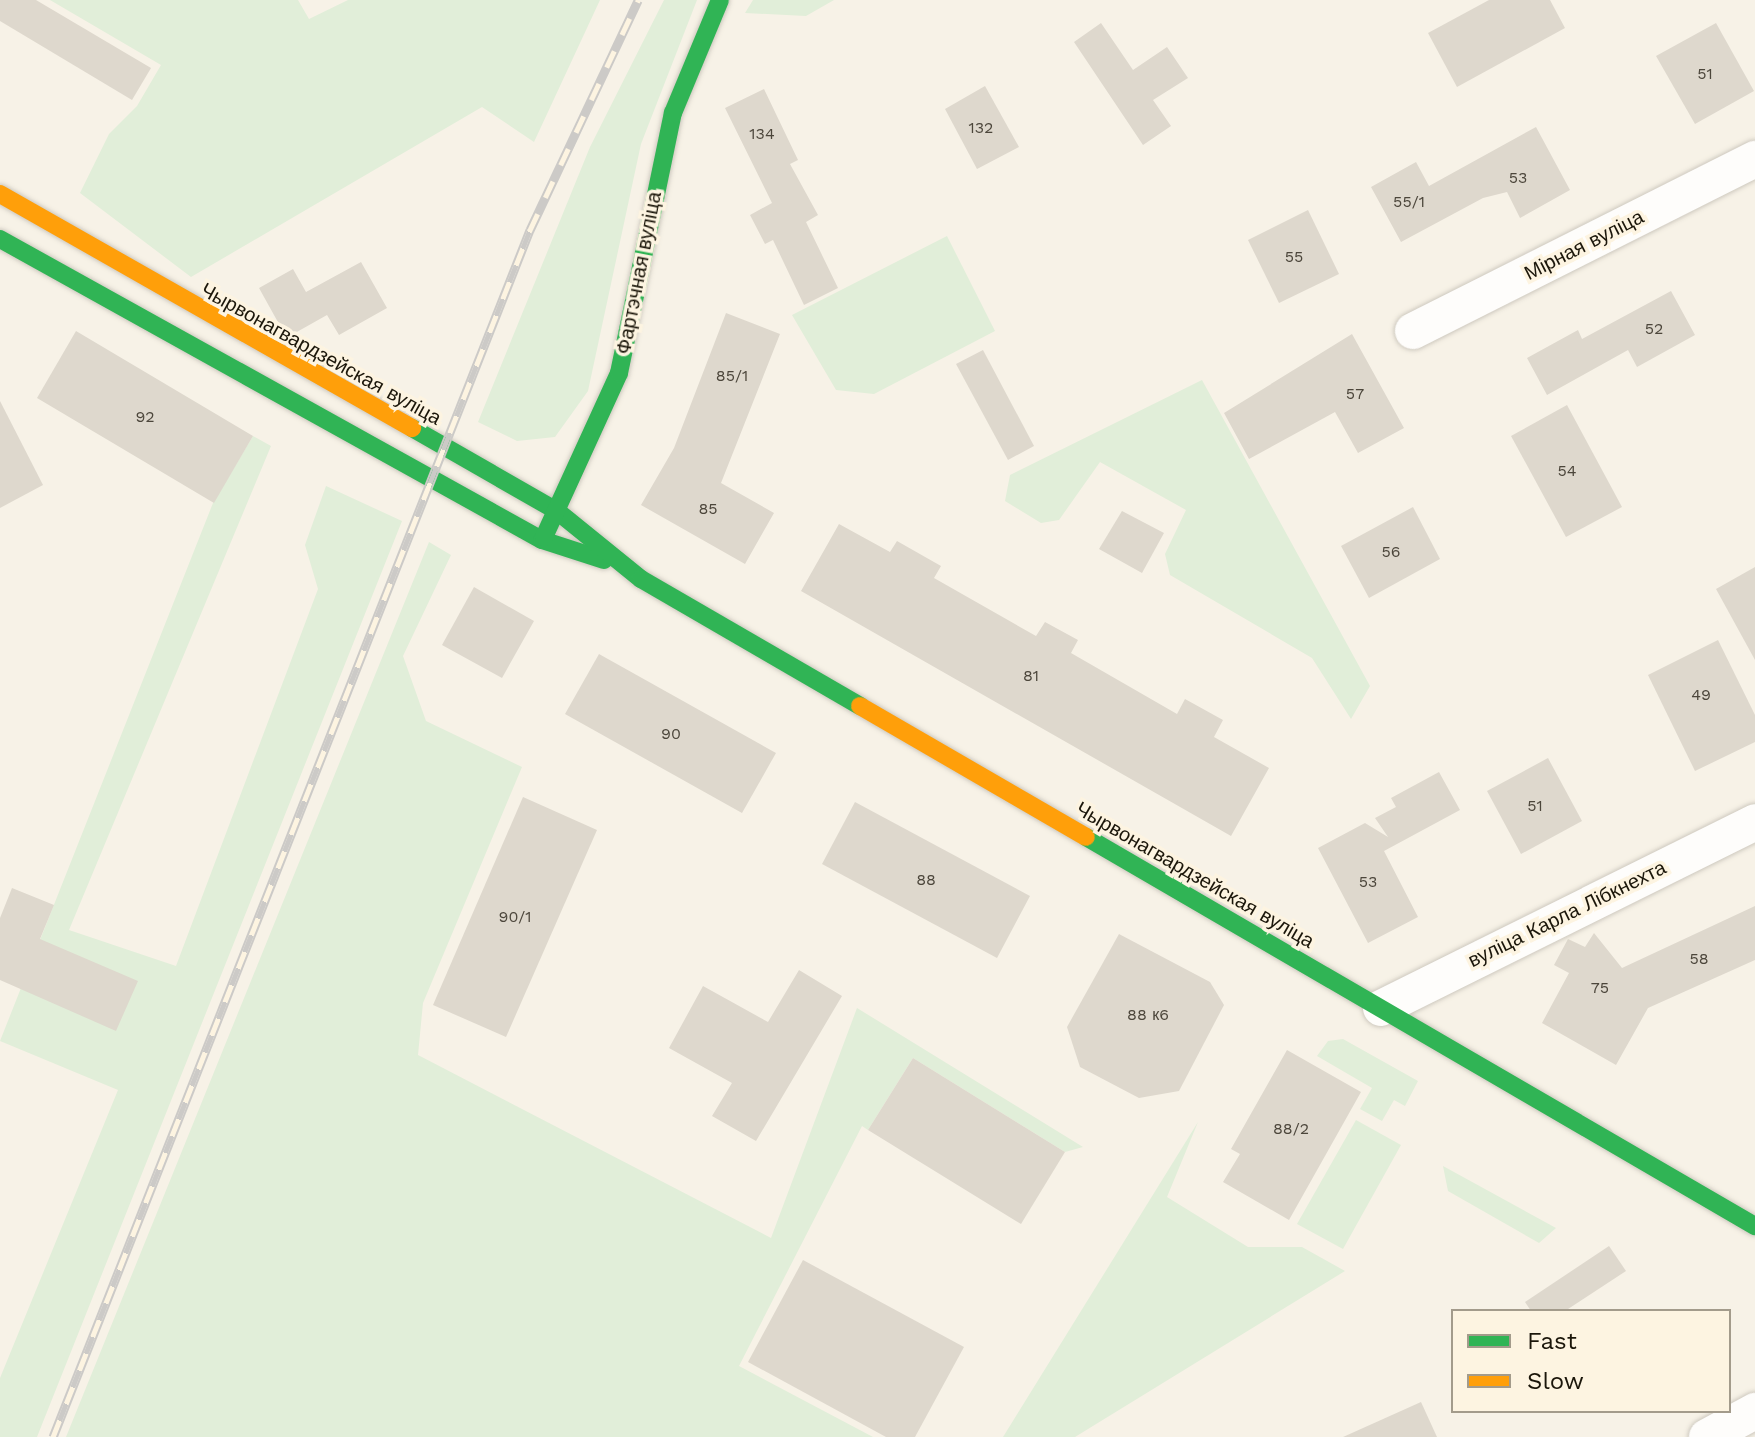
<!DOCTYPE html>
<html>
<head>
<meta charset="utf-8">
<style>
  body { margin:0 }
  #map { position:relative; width:1755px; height:1437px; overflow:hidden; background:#f7f2e7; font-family:"Work Sans",sans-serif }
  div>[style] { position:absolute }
  .green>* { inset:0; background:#e1eed9 }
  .building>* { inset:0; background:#ded8cd }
  .roads { filter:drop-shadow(0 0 2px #cec9bf) drop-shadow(0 0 2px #cec9bf) }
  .street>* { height:36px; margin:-18px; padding:0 18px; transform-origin:18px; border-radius:18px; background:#fefdfb }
  .fast>* { height:18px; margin:-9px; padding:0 9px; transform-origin:9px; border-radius:9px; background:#30b455 }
  .slow>* { height:18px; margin:-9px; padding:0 9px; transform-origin:9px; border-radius:9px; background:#ff9f0a }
  .rail>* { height:9px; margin-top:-4.5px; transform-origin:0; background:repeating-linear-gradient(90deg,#fdf4e1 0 18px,#cccac7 0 36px); box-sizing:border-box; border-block:2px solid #cccac7 }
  span { translate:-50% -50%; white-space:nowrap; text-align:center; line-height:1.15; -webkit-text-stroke:7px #fdf4e1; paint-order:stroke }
  .number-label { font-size:16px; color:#4c463b }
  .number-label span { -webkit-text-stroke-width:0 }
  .street-label { font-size:20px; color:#1b160a }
  .legend { position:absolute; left:1451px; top:1309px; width:280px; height:104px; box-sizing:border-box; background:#fdf4e1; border:2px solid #a39b8b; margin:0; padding:10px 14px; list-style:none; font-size:24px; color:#1b160a }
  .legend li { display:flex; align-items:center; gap:16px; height:40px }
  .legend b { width:40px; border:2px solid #a39b8b }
</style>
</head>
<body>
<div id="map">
  <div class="green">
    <div style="clip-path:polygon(50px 0,298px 0,309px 19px,348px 0,600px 0,534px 142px,482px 107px,191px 277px,80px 193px,109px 134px,137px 106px,161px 65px)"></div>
    <div style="clip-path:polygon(664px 0,697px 0,641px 144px,588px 391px,555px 437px,517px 441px,478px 422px,590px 147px)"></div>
    <div style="clip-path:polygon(753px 0,834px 0,806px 16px,745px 13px)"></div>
    <div style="clip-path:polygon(947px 236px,995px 331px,874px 394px,836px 390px,792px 315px)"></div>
    <div style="clip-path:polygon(1202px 380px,1370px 686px,1351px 719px,1312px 658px,1170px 575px,1165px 554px,1186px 510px,1100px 462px,1059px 520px,1041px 523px,1005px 501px,1010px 475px)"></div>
    <div style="clip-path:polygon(253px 436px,271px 446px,69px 930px,176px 966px,318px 589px,305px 545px,326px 486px,402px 521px,37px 1437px,0 1437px,0 1378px,118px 1090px,0 1041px,213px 503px)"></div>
    <div style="clip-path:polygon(429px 542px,451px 555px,403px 656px,426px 721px,522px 767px,423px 1003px,418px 1055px,771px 1238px,857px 1008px,1083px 1147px,1065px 1152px,913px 1058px,868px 1130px,862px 1126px,739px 1366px,873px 1437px,66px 1437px)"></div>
    <div style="clip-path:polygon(1343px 1039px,1418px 1081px,1405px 1106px,1394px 1100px,1382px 1121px,1360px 1109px,1372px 1088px,1317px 1056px,1328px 1041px)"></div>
    <div style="clip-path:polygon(1356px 1120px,1401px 1145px,1343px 1249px,1297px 1224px)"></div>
    <div style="clip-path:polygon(1198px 1122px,1167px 1197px,1248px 1247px,1302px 1247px,1345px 1271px,1075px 1437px,1003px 1437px)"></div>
    <div style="clip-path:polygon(1443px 1166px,1556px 1228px,1539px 1243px,1448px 1191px)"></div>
  </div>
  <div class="building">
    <div style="clip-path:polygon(0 0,36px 0,151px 68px,132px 100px,0 21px)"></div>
    <div style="clip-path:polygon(1489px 0,1550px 0,1565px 28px,1457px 87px,1428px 33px)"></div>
    <div style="clip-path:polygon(1101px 23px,1133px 70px,1167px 47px,1188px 78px,1153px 100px,1171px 126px,1143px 145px,1074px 42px)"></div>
    <div style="clip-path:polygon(1716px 23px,1754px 91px,1695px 124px,1656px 56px)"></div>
    <div style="clip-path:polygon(985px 86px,1019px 147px,977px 169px,945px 109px)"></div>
    <div style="clip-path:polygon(764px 89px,798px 160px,790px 164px,818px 215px,806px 222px,838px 288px,804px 305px,773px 240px,765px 244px,750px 215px,772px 203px,725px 108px)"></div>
    <div style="clip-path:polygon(1536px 127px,1570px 190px,1520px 218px,1507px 192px,1483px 198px,1401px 242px,1371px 187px,1416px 162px,1429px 186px)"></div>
    <div style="clip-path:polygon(1308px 210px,1339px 274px,1279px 303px,1248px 240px)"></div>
    <div style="clip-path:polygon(361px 262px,387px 308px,339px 335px,327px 315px,295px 333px,279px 324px,259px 288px,293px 269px,306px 292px)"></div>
    <div style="clip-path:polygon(1671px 291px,1695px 335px,1637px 367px,1628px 350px,1547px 395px,1527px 358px,1578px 330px,1582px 339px)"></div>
    <div style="clip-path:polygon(726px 313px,780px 334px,721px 483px,774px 513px,745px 564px,641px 505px,674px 448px)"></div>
    <div style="clip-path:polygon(76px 331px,253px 436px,214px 503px,37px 398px)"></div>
    <div style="clip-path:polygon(1352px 334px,1404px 428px,1358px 453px,1335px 412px,1249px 459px,1224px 413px)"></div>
    <div style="clip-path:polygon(983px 350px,1034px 446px,1008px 460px,956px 364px)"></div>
    <div style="clip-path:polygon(0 401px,43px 485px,0 508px)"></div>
    <div style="clip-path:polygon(1567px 405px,1622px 507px,1566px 537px,1511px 436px)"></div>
    <div style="clip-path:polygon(1413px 507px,1440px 559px,1369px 598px,1341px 546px)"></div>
    <div style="clip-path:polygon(1122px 511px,1164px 533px,1142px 573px,1099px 549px)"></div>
    <div style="clip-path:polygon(839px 524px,890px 552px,897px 541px,941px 566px,934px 578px,1036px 636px,1045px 622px,1078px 640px,1071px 653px,1177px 714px,1185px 699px,1223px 720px,1214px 737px,1269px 768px,1231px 836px,801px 591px)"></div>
    <div style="clip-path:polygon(1755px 567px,1755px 660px,1716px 589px)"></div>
    <div style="clip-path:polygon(474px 587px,534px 621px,502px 678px,442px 645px)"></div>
    <div style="clip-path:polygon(1718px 640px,1755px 715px,1755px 742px,1695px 771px,1648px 675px)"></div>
    <div style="clip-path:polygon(599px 654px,776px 753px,742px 813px,565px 714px)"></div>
    <div style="clip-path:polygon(1548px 758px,1582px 821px,1521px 854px,1487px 791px)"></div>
    <div style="clip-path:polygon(1439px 772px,1460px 810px,1384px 851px,1418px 917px,1368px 943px,1318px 848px,1365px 823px,1388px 837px,1375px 818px,1396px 807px,1391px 798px)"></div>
    <div style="clip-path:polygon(523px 797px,597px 830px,506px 1037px,433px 1005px)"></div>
    <div style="clip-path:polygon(855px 802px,1030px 896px,997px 958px,822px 864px)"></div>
    <div style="clip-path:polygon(12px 888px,54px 905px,40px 939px,138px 981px,116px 1031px,0 980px,0 918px)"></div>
    <div style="clip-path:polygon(1755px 906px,1755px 960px,1648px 1008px,1616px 1065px,1542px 1023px,1569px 973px,1554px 965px,1568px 939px,1585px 947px,1594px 933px,1622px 968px)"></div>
    <div style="clip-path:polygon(1119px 934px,1210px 982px,1224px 1005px,1179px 1091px,1139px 1098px,1080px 1067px,1067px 1027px)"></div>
    <div style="clip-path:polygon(799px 970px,842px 996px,756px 1141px,712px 1116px,732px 1083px,669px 1048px,703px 986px,768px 1022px)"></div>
    <div style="clip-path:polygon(1287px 1050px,1361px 1092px,1289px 1220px,1223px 1182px,1240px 1154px,1231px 1149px)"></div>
    <div style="clip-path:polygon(913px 1058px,1065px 1152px,1021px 1224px,868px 1130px)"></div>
    <div style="clip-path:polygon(1609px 1246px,1626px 1271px,1565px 1311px,1531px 1311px,1525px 1302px)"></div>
    <div style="clip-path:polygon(803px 1260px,964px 1347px,915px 1437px,886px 1437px,748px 1362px)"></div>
    <div style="clip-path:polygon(1421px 1402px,1437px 1437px,1343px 1437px)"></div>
  </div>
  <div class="roads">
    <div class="street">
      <div style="left:1413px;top:331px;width:383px;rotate:-26.7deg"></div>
      <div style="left:1381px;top:1008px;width:418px;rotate:-26.4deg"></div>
      <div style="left:1707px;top:1437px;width:55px;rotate:-28.4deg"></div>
    </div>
    <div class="fast">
      <div style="left:0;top:239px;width:620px;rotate:29.05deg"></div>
      <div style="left:542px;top:540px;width:65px;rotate:17.9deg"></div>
      <div style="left:412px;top:428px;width:167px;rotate:29.8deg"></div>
      <div style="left:557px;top:511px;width:108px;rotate:39deg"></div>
      <div style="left:641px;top:579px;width:253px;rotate:30.1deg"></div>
      <div style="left:544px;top:537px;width:180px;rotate:-65.4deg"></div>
      <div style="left:619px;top:373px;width:266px;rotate:-78.3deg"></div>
      <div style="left:673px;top:113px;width:122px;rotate:-67.4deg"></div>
      <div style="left:1086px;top:837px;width:774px;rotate:30.18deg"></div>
    </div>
    <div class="slow">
      <div style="left:0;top:194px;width:474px;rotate:29.6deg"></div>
      <div style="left:860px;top:706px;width:261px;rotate:30.1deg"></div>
    </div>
  </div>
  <div class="rail">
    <div style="left:53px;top:1437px;width:1298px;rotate:-68.44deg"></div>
    <div style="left:530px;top:230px;width:254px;rotate:-64.8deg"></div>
  </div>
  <div class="number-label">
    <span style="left:1705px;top:74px">51</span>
    <span style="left:981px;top:128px">132</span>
    <span style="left:762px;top:134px">134</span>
    <span style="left:1518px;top:178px">53</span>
    <span style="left:1409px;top:202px">55/1</span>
    <span style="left:1294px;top:257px">55</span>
    <span style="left:1654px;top:329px">52</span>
    <span style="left:732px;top:376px">85/1</span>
    <span style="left:1355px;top:394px">57</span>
    <span style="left:145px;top:417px">92</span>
    <span style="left:1567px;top:471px">54</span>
    <span style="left:708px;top:509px">85</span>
    <span style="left:1391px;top:552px">56</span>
    <span style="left:1031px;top:676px">81</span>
    <span style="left:1701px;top:695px">49</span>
    <span style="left:671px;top:734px">90</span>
    <span style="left:1535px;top:806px">51</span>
    <span style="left:926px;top:880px">88</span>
    <span style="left:1368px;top:882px">53</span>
    <span style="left:515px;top:917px">90/1</span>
    <span style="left:1699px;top:959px">58</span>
    <span style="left:1600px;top:988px">75</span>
    <span style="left:1148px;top:1015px">88 к6</span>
    <span style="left:1291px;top:1129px">88/2</span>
  </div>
  <div class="street-label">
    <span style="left:1584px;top:245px;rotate:-27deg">Мірная вуліца</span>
    <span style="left:639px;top:273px;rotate:-79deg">Фартэчная вуліца</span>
    <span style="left:321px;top:354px;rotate:29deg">Чырвонагвардзейская вуліца</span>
    <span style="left:1195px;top:875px;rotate:30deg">Чырвонагвардзейская вуліца</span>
    <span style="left:1567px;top:914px;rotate:-26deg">вуліца Карла Лібкнехта</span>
  </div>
  <ul class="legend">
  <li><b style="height:10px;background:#30b455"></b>Fast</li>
  <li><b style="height:10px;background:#ff9f0a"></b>Slow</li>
  </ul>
</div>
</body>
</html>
